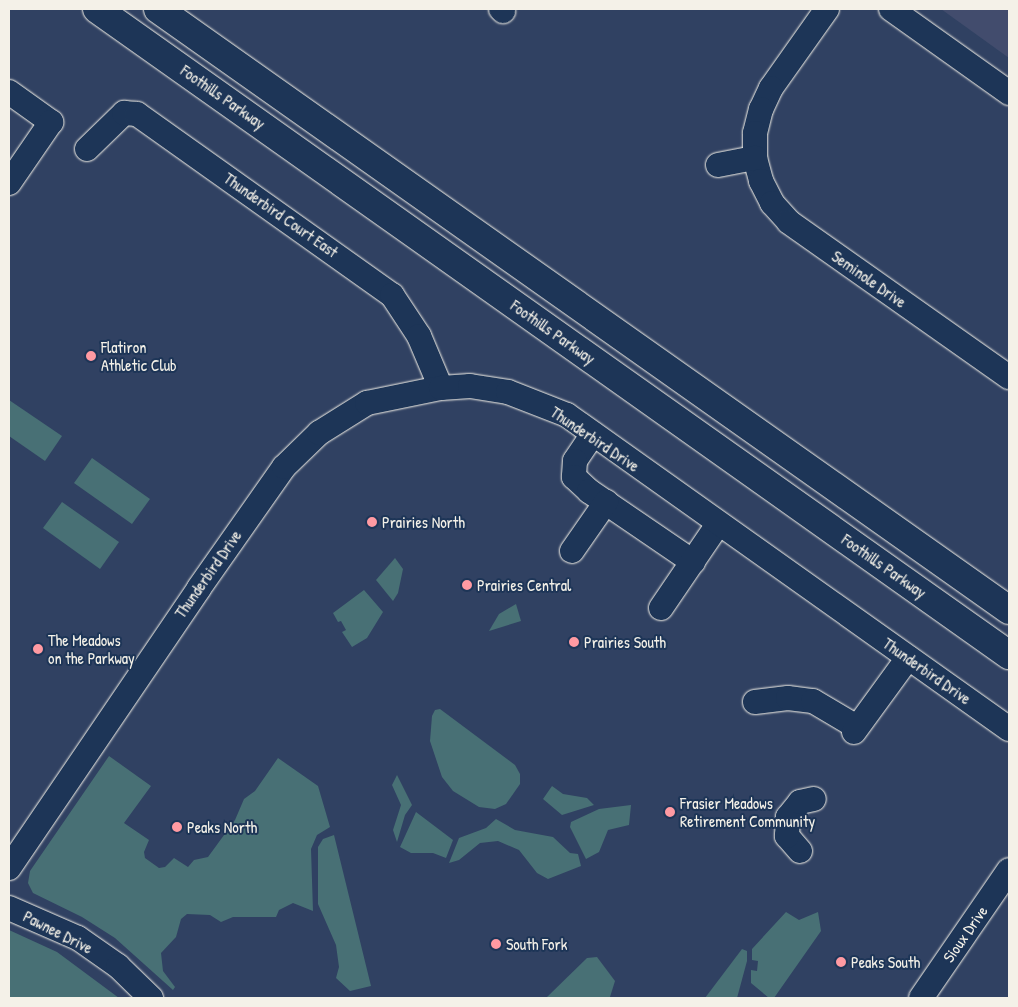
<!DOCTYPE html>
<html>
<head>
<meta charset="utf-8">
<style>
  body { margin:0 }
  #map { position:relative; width:1018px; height:1007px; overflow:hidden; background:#304162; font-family:"Patrick Hand",sans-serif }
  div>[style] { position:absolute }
  .built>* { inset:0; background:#424c6d }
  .green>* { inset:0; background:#487075 }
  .roads { filter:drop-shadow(0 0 1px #f4f1e8) drop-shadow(0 0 1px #f4f1e8) }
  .minor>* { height:24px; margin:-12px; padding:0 12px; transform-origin:12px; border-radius:12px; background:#1d3557 }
  .highway>* { height:28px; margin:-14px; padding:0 14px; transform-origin:14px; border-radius:14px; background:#1d3557 }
  .dots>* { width:14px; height:14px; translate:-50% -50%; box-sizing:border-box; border:2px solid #1d3557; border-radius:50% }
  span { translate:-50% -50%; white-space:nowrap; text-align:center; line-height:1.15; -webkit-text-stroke:4px #1d3557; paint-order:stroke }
  .street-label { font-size:16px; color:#f4f1e8 }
  .poi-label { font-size:16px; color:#f4f1e8 }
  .left { translate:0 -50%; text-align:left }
  .frame { position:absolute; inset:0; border:10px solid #f4f1e8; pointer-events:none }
</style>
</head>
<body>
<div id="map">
  <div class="built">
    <div style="clip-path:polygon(941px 9px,1009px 9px,1009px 58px)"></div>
  </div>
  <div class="green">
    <div style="clip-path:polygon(9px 400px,62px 436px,45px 461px,9px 436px)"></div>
    <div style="clip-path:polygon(92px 458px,150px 499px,132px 524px,74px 483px)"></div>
    <div style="clip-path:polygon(62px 502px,119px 542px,100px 569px,43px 528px)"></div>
    <div style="clip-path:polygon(395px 558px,403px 569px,398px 593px,393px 601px,376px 580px)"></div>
    <div style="clip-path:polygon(364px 590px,383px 612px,367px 638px,352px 647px,342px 632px,346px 630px,341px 621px,338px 622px,333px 613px)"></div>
    <div style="clip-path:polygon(516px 604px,521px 621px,489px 631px,499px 614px)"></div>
    <div style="clip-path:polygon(440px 709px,515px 765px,520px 774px,520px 784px,506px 804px,495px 809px,479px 807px,453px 791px,442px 777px,430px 741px,432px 716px,435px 710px)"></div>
    <div style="clip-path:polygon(109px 756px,151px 786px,124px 823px,149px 840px,144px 852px,145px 858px,159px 868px,165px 867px,174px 858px,188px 867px,194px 860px,208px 857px,235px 820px,244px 799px,255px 791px,278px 758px,318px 786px,330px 827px,317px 835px,311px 849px,313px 911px,293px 903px,279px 910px,276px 917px,233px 917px,221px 922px,210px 915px,187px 914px,181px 919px,176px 937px,161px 953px,163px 971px,175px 987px,173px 990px,115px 938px,82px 917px,33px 893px,28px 883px,30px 871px)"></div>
    <div style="clip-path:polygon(397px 775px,412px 805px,405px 815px,397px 842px,393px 830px,401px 805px,392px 785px)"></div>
    <div style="clip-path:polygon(552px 786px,563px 794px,587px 798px,594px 805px,562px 815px,543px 799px)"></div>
    <div style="clip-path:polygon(631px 805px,629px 825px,608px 830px,599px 852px,586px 859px,570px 827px,571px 822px,599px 809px)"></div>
    <div style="clip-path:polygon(416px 812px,453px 840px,446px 858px,433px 853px,411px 853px,400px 847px)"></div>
    <div style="clip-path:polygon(496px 819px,515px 830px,553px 837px,570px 853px,578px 854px,581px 866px,548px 879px,537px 873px,519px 850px,498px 841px,480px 843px,459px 860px,449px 863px,459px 838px,486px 828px)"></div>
    <div style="clip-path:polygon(334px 835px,371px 986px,350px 991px,336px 978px,339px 967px,336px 945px,318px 904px,318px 847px,323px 839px)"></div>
    <div style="clip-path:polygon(786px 912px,799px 920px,818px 912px,821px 931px,774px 998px,769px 998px,751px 983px,751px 970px,757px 971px,758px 961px,752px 960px,752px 949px)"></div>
    <div style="clip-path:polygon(9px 930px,57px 952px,119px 998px,9px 998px)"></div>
    <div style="clip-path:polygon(742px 949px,747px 951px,747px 961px,737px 998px,705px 998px)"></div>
    <div style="clip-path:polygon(597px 957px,615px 981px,610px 997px,546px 998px,587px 958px)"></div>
  </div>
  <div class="roads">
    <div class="minor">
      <div style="left:501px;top:9px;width:3px;rotate:45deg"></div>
      <div style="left:827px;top:9px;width:97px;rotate:125.3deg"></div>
      <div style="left:771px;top:88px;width:23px;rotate:115deg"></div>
      <div style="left:761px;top:109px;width:25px;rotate:104deg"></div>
      <div style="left:755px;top:133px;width:25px;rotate:90deg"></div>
      <div style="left:755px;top:158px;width:24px;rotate:75deg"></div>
      <div style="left:761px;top:181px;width:25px;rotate:63deg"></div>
      <div style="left:772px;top:203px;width:25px;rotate:48deg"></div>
      <div style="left:789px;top:222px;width:269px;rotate:35.2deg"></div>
      <div style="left:891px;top:9px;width:145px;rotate:35.4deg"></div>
      <div style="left:9px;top:92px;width:52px;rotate:35.5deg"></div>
      <div style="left:51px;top:122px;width:74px;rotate:124.5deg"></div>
      <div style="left:87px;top:149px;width:52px;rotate:-44.2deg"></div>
      <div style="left:124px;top:113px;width:13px;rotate:4deg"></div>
      <div style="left:137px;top:114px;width:313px;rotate:35.4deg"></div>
      <div style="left:392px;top:295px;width:49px;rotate:56.6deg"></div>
      <div style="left:419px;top:336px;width:56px;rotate:67.1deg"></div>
      <div style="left:718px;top:165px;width:38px;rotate:-11deg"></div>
      <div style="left:593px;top:434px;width:32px;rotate:124deg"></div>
      <div style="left:575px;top:461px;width:16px;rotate:94deg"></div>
      <div style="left:574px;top:477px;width:21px;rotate:43deg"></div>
      <div style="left:589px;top:491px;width:126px;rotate:34.3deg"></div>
      <div style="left:572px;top:551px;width:60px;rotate:-55.2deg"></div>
      <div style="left:661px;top:608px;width:102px;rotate:-55.8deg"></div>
      <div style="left:755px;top:702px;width:33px;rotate:-7deg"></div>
      <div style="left:788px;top:698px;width:25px;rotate:7deg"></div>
      <div style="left:813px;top:701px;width:51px;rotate:30.6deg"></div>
      <div style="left:854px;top:732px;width:92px;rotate:-53.9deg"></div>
      <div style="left:800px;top:851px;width:20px;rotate:-131deg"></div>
      <div style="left:787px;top:836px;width:19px;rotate:-87deg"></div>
      <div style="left:788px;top:817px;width:19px;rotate:-51deg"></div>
      <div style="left:800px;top:802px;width:14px;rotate:-12deg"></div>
      <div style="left:9px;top:868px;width:338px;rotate:-55.8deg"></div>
      <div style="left:199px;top:588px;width:148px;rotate:-54.9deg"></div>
      <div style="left:284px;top:467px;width:49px;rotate:-44.2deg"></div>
      <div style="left:319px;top:433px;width:57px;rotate:-32deg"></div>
      <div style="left:367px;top:403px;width:76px;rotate:-11.5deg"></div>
      <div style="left:441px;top:388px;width:29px;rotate:-4deg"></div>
      <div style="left:470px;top:386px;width:38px;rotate:9deg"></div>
      <div style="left:508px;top:392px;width:63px;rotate:21.3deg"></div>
      <div style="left:567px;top:415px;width:542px;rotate:35.39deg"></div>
      <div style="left:9px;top:908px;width:75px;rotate:23.5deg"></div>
      <div style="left:78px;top:938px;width:49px;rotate:35deg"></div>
      <div style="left:118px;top:966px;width:46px;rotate:44.1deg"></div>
      <div style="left:921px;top:998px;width:155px;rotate:-55.5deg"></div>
    </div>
    <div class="highway">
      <div style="left:97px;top:9px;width:1118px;rotate:35.31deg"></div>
      <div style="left:158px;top:9px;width:1042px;rotate:35.23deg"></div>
    </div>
  </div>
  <div class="dots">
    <div style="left:91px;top:356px;background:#ff9aa2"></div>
    <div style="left:372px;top:522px;background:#ff9aa2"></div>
    <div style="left:467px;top:585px;background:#ff9aa2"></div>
    <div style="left:574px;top:642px;background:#ff9aa2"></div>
    <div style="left:38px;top:649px;background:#ff9aa2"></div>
    <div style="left:670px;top:812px;background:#ff9aa2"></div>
    <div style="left:177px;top:827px;background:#ff9aa2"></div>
    <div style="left:496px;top:944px;background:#ff9aa2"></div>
    <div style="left:841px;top:962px;background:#ff9aa2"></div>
  </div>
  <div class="street-label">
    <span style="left:223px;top:97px;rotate:35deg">Foothills Parkway</span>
    <span style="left:281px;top:215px;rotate:35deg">Thunderbird Court East</span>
    <span style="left:869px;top:279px;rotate:35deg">Seminole Drive</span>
    <span style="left:553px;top:332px;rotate:35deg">Foothills Parkway</span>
    <span style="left:595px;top:439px;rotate:34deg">Thunderbird Drive</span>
    <span style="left:884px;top:566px;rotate:35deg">Foothills Parkway</span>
    <span style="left:208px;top:574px;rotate:-55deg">Thunderbird Drive</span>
    <span style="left:927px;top:671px;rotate:35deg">Thunderbird Drive</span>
    <span style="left:58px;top:932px;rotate:27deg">Pawnee Drive</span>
    <span style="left:965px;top:934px;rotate:-55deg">Sioux Drive</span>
  </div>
  <div class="poi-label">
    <span class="left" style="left:101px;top:356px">Flatiron<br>Athletic Club</span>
    <span class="left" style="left:382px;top:522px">Prairies North</span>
    <span class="left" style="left:477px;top:585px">Prairies Central</span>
    <span class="left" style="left:48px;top:649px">The Meadows<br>on the Parkway</span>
    <span class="left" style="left:584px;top:642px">Prairies South</span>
    <span class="left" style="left:680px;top:812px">Frasier Meadows<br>Retirement Community</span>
    <span class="left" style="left:187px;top:827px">Peaks North</span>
    <span class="left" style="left:506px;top:944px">South Fork</span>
    <span class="left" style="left:851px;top:962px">Peaks South</span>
  </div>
  <div class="frame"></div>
</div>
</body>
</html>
